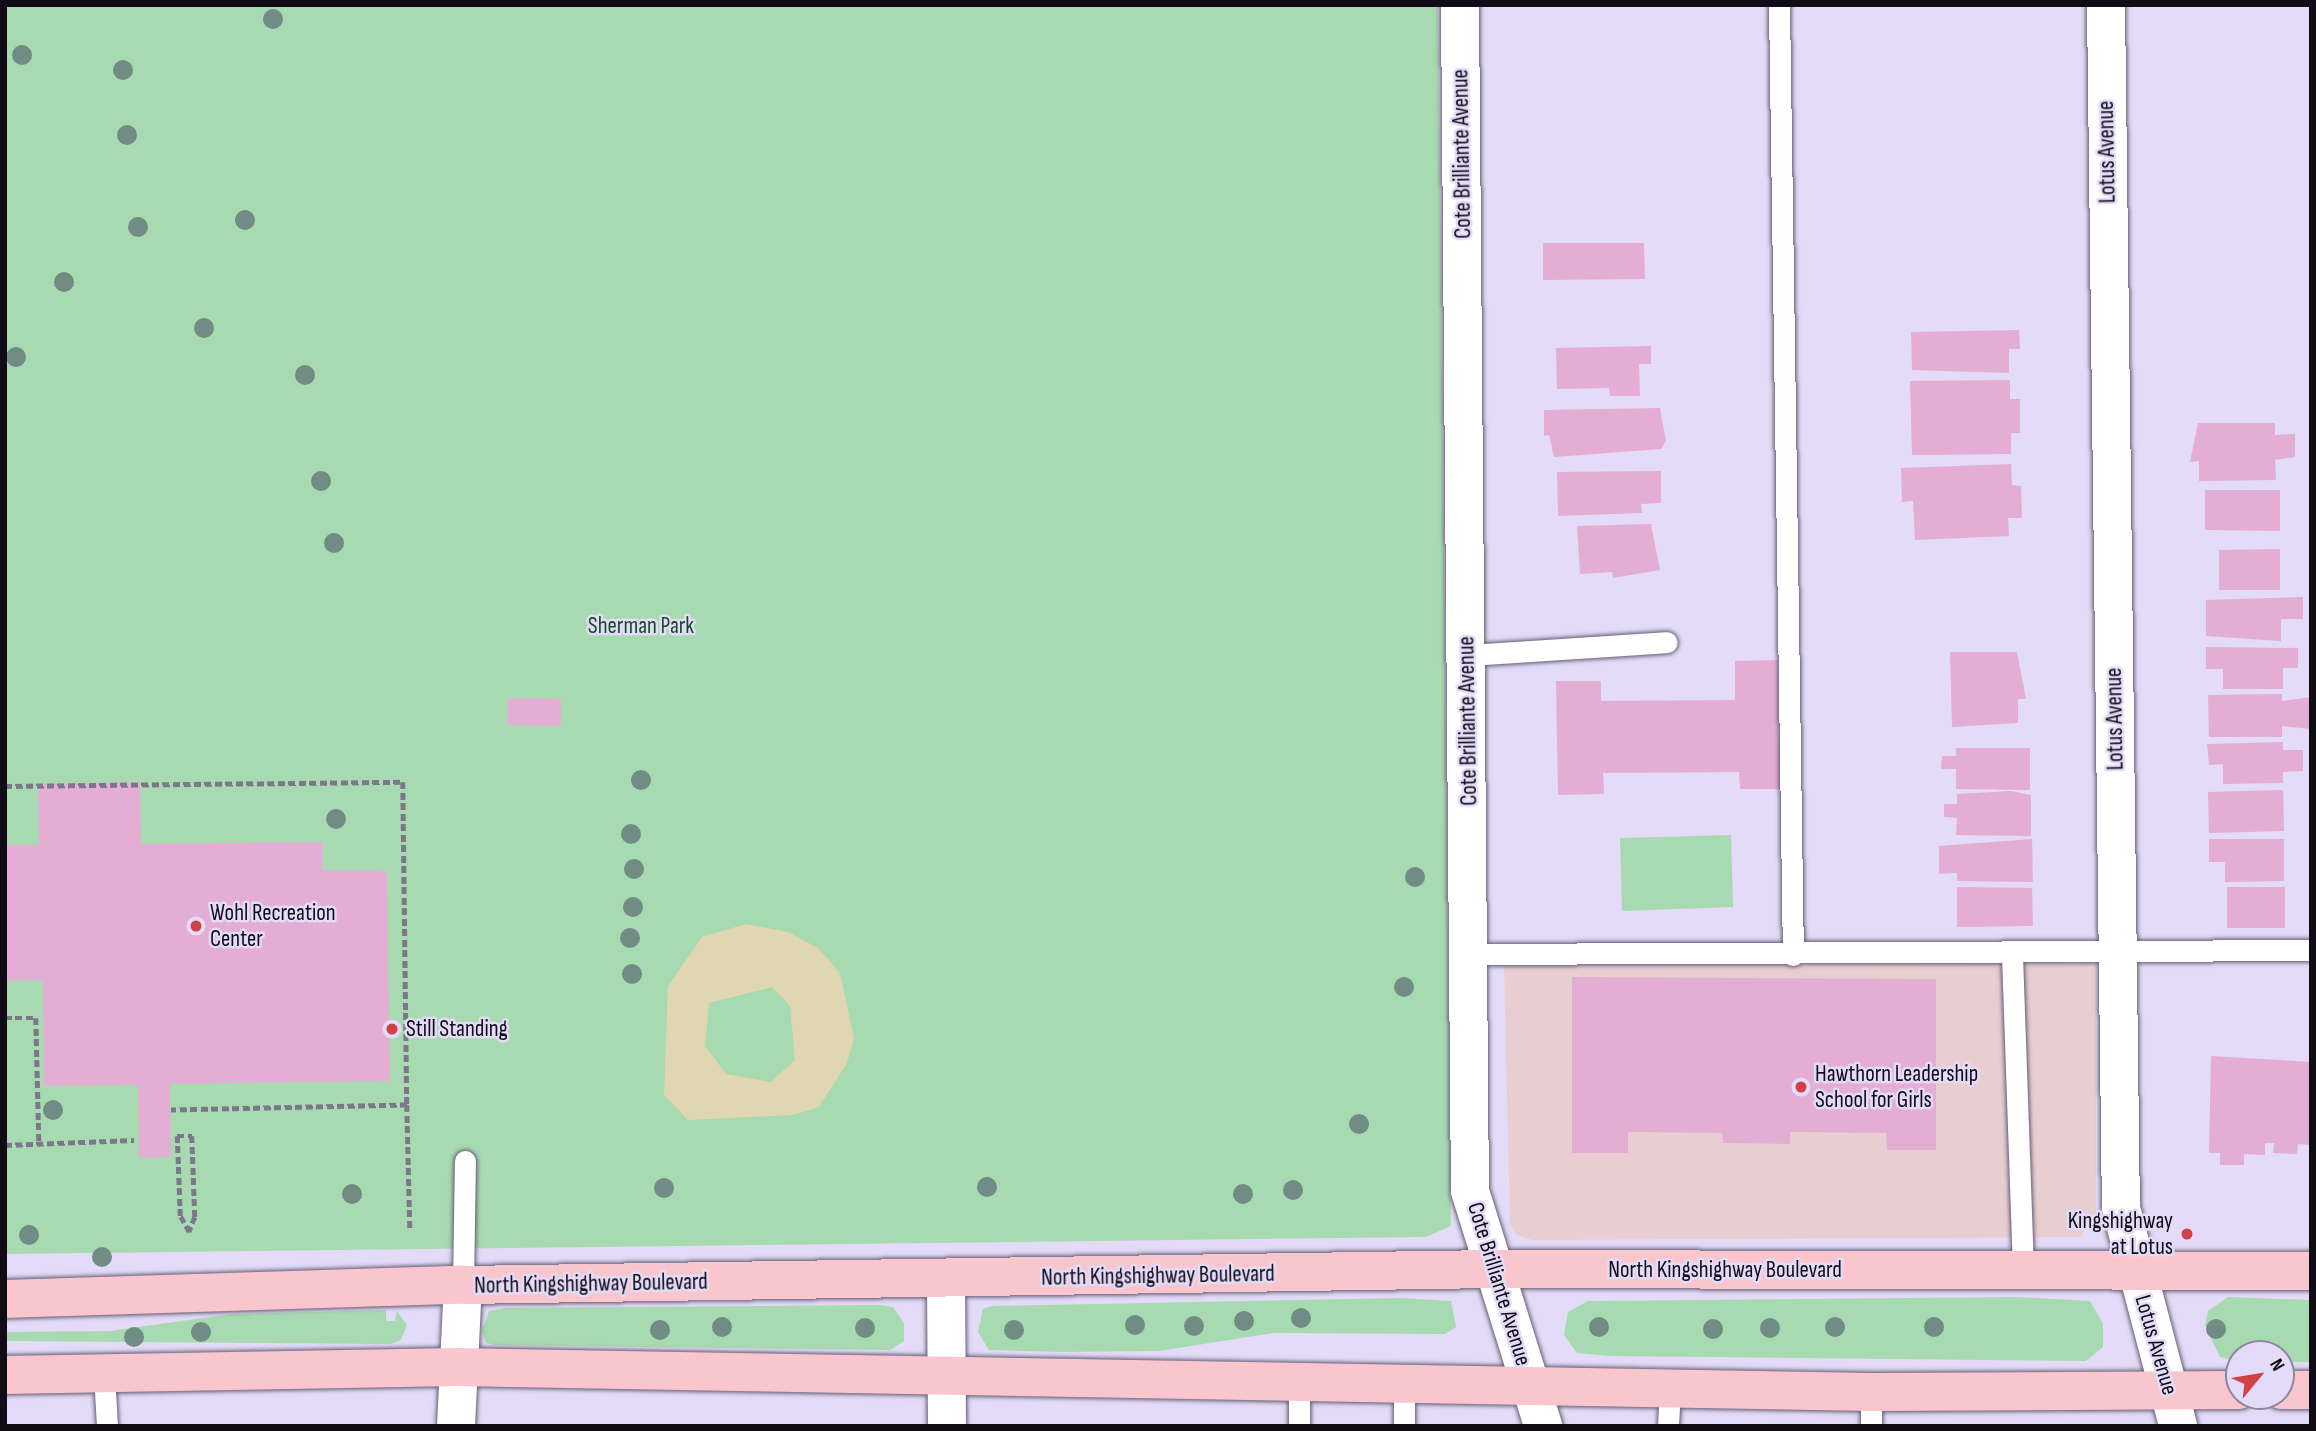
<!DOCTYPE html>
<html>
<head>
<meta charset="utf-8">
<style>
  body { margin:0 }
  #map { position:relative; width:2316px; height:1431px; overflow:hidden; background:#e3dbf7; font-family:"Sofia Sans Condensed",sans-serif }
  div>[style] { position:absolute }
  .education>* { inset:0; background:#e9ced1 }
  .green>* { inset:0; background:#a8dab1 }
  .sand>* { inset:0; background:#e0d6b2 }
  .building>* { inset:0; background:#e4add4 }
  .path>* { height:4.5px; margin-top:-2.25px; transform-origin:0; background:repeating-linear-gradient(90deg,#7d778a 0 7px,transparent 0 10.5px) }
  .roads { filter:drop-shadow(0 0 2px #655e76) drop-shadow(0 0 2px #655e76) }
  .service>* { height:21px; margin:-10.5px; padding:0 10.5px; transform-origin:10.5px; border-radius:10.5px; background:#fff }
  .minor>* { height:38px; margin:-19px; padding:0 19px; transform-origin:19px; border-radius:19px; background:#fff }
  .primary>* { height:38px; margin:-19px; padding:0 19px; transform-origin:19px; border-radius:19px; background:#f9c6ce }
  .trees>* { width:20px; height:20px; margin:-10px; border-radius:50%; background:#708c84 }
  .dots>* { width:19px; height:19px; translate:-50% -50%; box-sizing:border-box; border:4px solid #e3dbf7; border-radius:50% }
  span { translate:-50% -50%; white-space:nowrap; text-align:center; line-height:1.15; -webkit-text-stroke:5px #e3dbf7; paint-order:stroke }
  .street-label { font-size:23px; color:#0f0c15 }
  .park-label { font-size:23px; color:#124c25 }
  .poi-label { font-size:23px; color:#0f0c15 }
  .left { translate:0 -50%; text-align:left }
  .right { translate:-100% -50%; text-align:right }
  .frame { position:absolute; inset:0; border:7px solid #0f0c15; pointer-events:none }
  .north { position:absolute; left:2225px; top:1340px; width:70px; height:70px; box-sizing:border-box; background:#e3dbf7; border:2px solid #8e889d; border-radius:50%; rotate:60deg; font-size:19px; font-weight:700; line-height:28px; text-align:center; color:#0f0c15 }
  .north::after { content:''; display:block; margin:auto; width:24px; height:32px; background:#d04145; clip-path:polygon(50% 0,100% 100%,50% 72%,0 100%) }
</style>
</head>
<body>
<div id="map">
  <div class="education">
    <div style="clip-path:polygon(2096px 964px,2096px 1215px,2080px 1237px,1532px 1240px,1517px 1235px,1510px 1224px,1504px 966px)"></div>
  </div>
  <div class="green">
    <div style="clip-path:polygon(5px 5px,1438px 5px,1451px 1226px,1426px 1237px,5px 1254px)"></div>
    <div style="clip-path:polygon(1731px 835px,1733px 907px,1622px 911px,1620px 838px)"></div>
    <div style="clip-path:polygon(2016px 1297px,2090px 1301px,2103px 1324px,2103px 1347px,2086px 1361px,1609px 1356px,1577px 1353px,1564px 1335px,1568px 1312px,1588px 1301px)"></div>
    <div style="clip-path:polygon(2228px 1297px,2311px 1300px,2311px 1362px,2281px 1362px,2281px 1354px,2239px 1354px,2239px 1361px,2220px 1357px,2205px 1325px,2208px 1311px)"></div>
    <div style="clip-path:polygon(1401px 1298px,1451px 1301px,1456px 1327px,1445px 1334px,1274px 1333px,1159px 1351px,1061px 1352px,989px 1350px,978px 1332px,983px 1309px,991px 1306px)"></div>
    <div style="clip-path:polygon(879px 1305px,893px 1307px,904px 1323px,904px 1341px,890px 1350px,496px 1345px,486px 1343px,482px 1331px,489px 1311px,504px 1308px)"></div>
    <div style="clip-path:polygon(386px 1310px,386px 1321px,395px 1321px,397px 1311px,407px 1325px,401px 1340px,390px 1344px,5px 1341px,5px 1332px,110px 1331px,232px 1314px)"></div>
  </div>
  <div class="sand">
    <div style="clip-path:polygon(evenodd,746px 924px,788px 932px,818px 948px,840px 973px,854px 1038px,847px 1063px,819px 1107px,792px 1115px,688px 1120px,664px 1095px,668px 986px,702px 937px,746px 924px,772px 987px,790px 1006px,795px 1060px,771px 1082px,726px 1074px,705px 1046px,709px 1003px,772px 987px)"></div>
  </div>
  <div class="building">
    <div style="clip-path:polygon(1543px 243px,1644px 243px,1645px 279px,1543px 280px)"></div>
    <div style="clip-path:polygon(2019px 330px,2020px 349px,2009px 349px,2009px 373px,1912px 370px,1911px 332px)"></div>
    <div style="clip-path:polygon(1651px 346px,1651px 364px,1639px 364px,1640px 396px,1610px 396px,1609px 388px,1557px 389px,1556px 348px)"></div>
    <div style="clip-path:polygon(2010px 380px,2010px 399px,2020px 399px,2020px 433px,2011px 433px,2011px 454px,1912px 455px,1910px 381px)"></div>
    <div style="clip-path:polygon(1660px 408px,1666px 441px,1661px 449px,1554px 457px,1549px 435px,1544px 436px,1544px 410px)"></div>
    <div style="clip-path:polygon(2198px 423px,2275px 423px,2275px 435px,2295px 434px,2295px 457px,2275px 460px,2276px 480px,2199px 481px,2199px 461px,2190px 462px)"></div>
    <div style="clip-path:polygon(2011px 464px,2012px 485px,2021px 486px,2022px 518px,2008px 518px,2009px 536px,1915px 540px,1913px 501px,1902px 502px,1901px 468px)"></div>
    <div style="clip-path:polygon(1661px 471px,1661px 503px,1641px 504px,1642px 513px,1558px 516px,1557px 472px)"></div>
    <div style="clip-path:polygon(2205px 490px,2280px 490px,2280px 531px,2205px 530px)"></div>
    <div style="clip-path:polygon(1651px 524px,1660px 570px,1613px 578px,1612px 572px,1580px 574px,1577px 526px)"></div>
    <div style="clip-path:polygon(2280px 549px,2280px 590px,2219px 590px,2219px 550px)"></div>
    <div style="clip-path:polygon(2303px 597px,2303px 619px,2281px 619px,2281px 641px,2206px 636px,2206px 600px)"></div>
    <div style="clip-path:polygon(2206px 647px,2298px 648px,2298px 668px,2283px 668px,2283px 689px,2223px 689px,2223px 669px,2206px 669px)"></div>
    <div style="clip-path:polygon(1950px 652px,2017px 652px,2026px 699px,2018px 699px,2018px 723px,1952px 727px)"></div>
    <div style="clip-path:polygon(1778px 660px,1780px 789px,1740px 789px,1739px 772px,1603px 773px,1604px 794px,1558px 795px,1556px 681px,1601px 681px,1601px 701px,1735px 700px,1735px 661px)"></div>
    <div style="clip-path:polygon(2282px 694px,2282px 701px,2311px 697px,2311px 729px,2282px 726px,2282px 737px,2209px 737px,2208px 695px)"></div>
    <div style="clip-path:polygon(508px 698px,561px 699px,561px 726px,507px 725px)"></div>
    <div style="clip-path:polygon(2283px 742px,2283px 750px,2303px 750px,2303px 771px,2283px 772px,2283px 783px,2223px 784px,2223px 764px,2209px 765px,2207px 744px)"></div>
    <div style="clip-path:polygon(1956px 748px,2030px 748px,2030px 790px,1956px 789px,1956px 769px,1941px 769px,1942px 756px,1956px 756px)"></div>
    <div style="clip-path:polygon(140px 782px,141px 844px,323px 842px,322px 870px,387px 871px,390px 1081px,170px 1084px,171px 1157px,139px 1158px,138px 1085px,44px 1086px,43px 980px,5px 981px,5px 845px,39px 845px,38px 784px)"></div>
    <div style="clip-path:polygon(2283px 790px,2284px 831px,2209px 833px,2208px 792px)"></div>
    <div style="clip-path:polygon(2011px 791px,2031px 795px,2031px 836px,1956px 835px,1957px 818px,1944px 817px,1944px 804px,1957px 804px,1957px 794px)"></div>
    <div style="clip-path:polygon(2032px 839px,2033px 882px,1957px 881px,1957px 873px,1939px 874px,1939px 846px)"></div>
    <div style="clip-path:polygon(2209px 839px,2284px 839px,2284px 881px,2225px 882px,2225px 862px,2209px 862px)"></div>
    <div style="clip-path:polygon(1957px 887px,2032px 888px,2033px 926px,1957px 927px)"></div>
    <div style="clip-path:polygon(2227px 887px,2285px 887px,2285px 928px,2227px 928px)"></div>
    <div style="clip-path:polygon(1572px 977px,1936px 979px,1936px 1150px,1887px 1150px,1886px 1133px,1790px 1132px,1790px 1144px,1723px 1143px,1722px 1133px,1628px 1132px,1628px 1153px,1572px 1153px)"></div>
    <div style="clip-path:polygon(2211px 1056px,2311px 1062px,2311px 1145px,2298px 1144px,2297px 1154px,2273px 1153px,2274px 1143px,2265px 1143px,2265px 1155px,2244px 1154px,2244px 1165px,2220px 1165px,2220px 1153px,2209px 1153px)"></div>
  </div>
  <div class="path">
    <div style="left:5px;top:786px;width:398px;rotate:-0.6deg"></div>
    <div style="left:403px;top:782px;width:323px;rotate:89.3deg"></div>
    <div style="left:407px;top:1105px;width:236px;rotate:178.8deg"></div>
    <div style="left:5px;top:1018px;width:31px"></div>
    <div style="left:36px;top:1018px;width:126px;rotate:88.6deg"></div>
    <div style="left:407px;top:1105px;width:124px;rotate:88.6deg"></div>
    <div style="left:177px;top:1136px;width:15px"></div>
    <div style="left:192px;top:1136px;width:81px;rotate:87.9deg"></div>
    <div style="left:195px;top:1217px;width:16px;rotate:112deg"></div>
    <div style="left:189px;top:1232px;width:18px;rotate:-119deg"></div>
    <div style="left:180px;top:1216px;width:80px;rotate:-92.1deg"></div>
    <div style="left:5px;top:1145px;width:129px;rotate:-2.2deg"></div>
  </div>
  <div class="roads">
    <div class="service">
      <div style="left:1779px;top:5px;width:950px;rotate:89.16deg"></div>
      <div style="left:1468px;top:655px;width:199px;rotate:-3.7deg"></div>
      <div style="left:1471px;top:954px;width:840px;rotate:-0.27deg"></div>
      <div style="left:2012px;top:955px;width:315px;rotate:88deg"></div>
      <div style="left:463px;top:1285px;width:124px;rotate:-89.1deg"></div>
      <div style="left:104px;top:1374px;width:52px;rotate:86.7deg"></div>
      <div style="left:1299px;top:1426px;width:43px;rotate:-90deg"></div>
      <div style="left:1404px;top:1426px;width:42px;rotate:-90deg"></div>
      <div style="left:1668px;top:1426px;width:37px;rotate:-87deg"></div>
      <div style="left:1871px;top:1426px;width:34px;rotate:-90deg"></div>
    </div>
    <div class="minor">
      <div style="left:1460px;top:5px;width:1186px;rotate:89.52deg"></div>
      <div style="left:1470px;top:1191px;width:246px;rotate:72.7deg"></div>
      <div style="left:2106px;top:5px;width:1203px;rotate:89.29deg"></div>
      <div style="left:2121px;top:1208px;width:225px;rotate:75.3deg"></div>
      <div style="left:946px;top:1281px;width:145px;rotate:89.6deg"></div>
      <div style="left:456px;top:1426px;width:141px;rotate:-87.2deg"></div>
    </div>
    <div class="primary">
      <div style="left:5px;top:1299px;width:458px;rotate:-1.8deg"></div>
      <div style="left:463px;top:1285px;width:1030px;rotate:-0.89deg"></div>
      <div style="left:1493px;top:1269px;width:818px;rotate:0.14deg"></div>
      <div style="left:5px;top:1375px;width:453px;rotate:-1deg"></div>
      <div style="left:458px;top:1367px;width:1413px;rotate:1.01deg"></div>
      <div style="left:1871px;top:1392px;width:368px;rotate:-0.3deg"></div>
      <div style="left:2281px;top:1390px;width:30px"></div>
    </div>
  </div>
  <div class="trees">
    <div style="left:273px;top:19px"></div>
    <div style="left:22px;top:55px"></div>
    <div style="left:123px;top:70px"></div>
    <div style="left:127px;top:135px"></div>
    <div style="left:245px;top:220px"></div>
    <div style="left:138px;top:227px"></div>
    <div style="left:64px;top:282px"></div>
    <div style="left:204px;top:328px"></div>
    <div style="left:16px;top:357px"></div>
    <div style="left:305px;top:375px"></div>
    <div style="left:321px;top:481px"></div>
    <div style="left:334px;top:543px"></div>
    <div style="left:641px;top:780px"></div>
    <div style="left:336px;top:819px"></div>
    <div style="left:631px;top:834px"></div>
    <div style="left:634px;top:869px"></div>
    <div style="left:1415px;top:877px"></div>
    <div style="left:633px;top:907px"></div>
    <div style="left:630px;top:938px"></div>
    <div style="left:632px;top:974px"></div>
    <div style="left:1404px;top:987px"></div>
    <div style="left:53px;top:1110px"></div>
    <div style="left:1359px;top:1124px"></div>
    <div style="left:987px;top:1187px"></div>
    <div style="left:664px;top:1188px"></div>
    <div style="left:1293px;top:1190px"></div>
    <div style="left:352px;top:1194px"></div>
    <div style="left:1243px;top:1194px"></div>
    <div style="left:29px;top:1235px"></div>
    <div style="left:102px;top:1257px"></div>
    <div style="left:1301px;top:1318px"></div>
    <div style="left:1244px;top:1321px"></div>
    <div style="left:1135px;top:1325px"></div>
    <div style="left:1194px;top:1326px"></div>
    <div style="left:722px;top:1327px"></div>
    <div style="left:1599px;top:1327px"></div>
    <div style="left:1835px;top:1327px"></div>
    <div style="left:1934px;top:1327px"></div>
    <div style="left:865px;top:1328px"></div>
    <div style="left:1770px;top:1328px"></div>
    <div style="left:1713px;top:1329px"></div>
    <div style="left:2216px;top:1329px"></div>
    <div style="left:660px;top:1330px"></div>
    <div style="left:1014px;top:1330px"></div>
    <div style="left:201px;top:1332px"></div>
    <div style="left:134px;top:1337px"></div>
  </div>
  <div class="dots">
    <div style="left:196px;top:926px;background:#d04145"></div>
    <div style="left:392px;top:1029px;background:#d04145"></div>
    <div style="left:1801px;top:1087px;background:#d04145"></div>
    <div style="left:2187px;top:1234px;background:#d04145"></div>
  </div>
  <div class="street-label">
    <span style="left:2107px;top:152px;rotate:-91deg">Lotus Avenue</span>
    <span style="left:1462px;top:154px;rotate:-91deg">Cote Brilliante Avenue</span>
    <span style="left:2115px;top:719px;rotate:-91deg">Lotus Avenue</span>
    <span style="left:1468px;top:721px;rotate:-91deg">Cote Brilliante Avenue</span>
    <span style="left:1725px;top:1270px">North Kingshighway Boulevard</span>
    <span style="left:1158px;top:1276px;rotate:-1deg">North Kingshighway Boulevard</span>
    <span style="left:591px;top:1284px;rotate:-1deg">North Kingshighway Boulevard</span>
    <span style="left:1499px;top:1284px;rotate:73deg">Cote Brilliante Avenue</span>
    <span style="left:2156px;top:1345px;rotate:74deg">Lotus Avenue</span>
  </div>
  <div class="park-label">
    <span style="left:641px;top:626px">Sherman Park</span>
  </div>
  <div class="poi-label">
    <span class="left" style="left:210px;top:926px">Wohl Recreation<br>Center</span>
    <span class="left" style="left:406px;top:1029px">Still Standing</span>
    <span class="left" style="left:1815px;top:1087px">Hawthorn Leadership<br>School for Girls</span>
    <span class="right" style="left:2173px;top:1234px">Kingshighway<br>at Lotus</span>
  </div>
  <div class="frame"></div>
  <div class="north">N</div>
</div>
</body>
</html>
